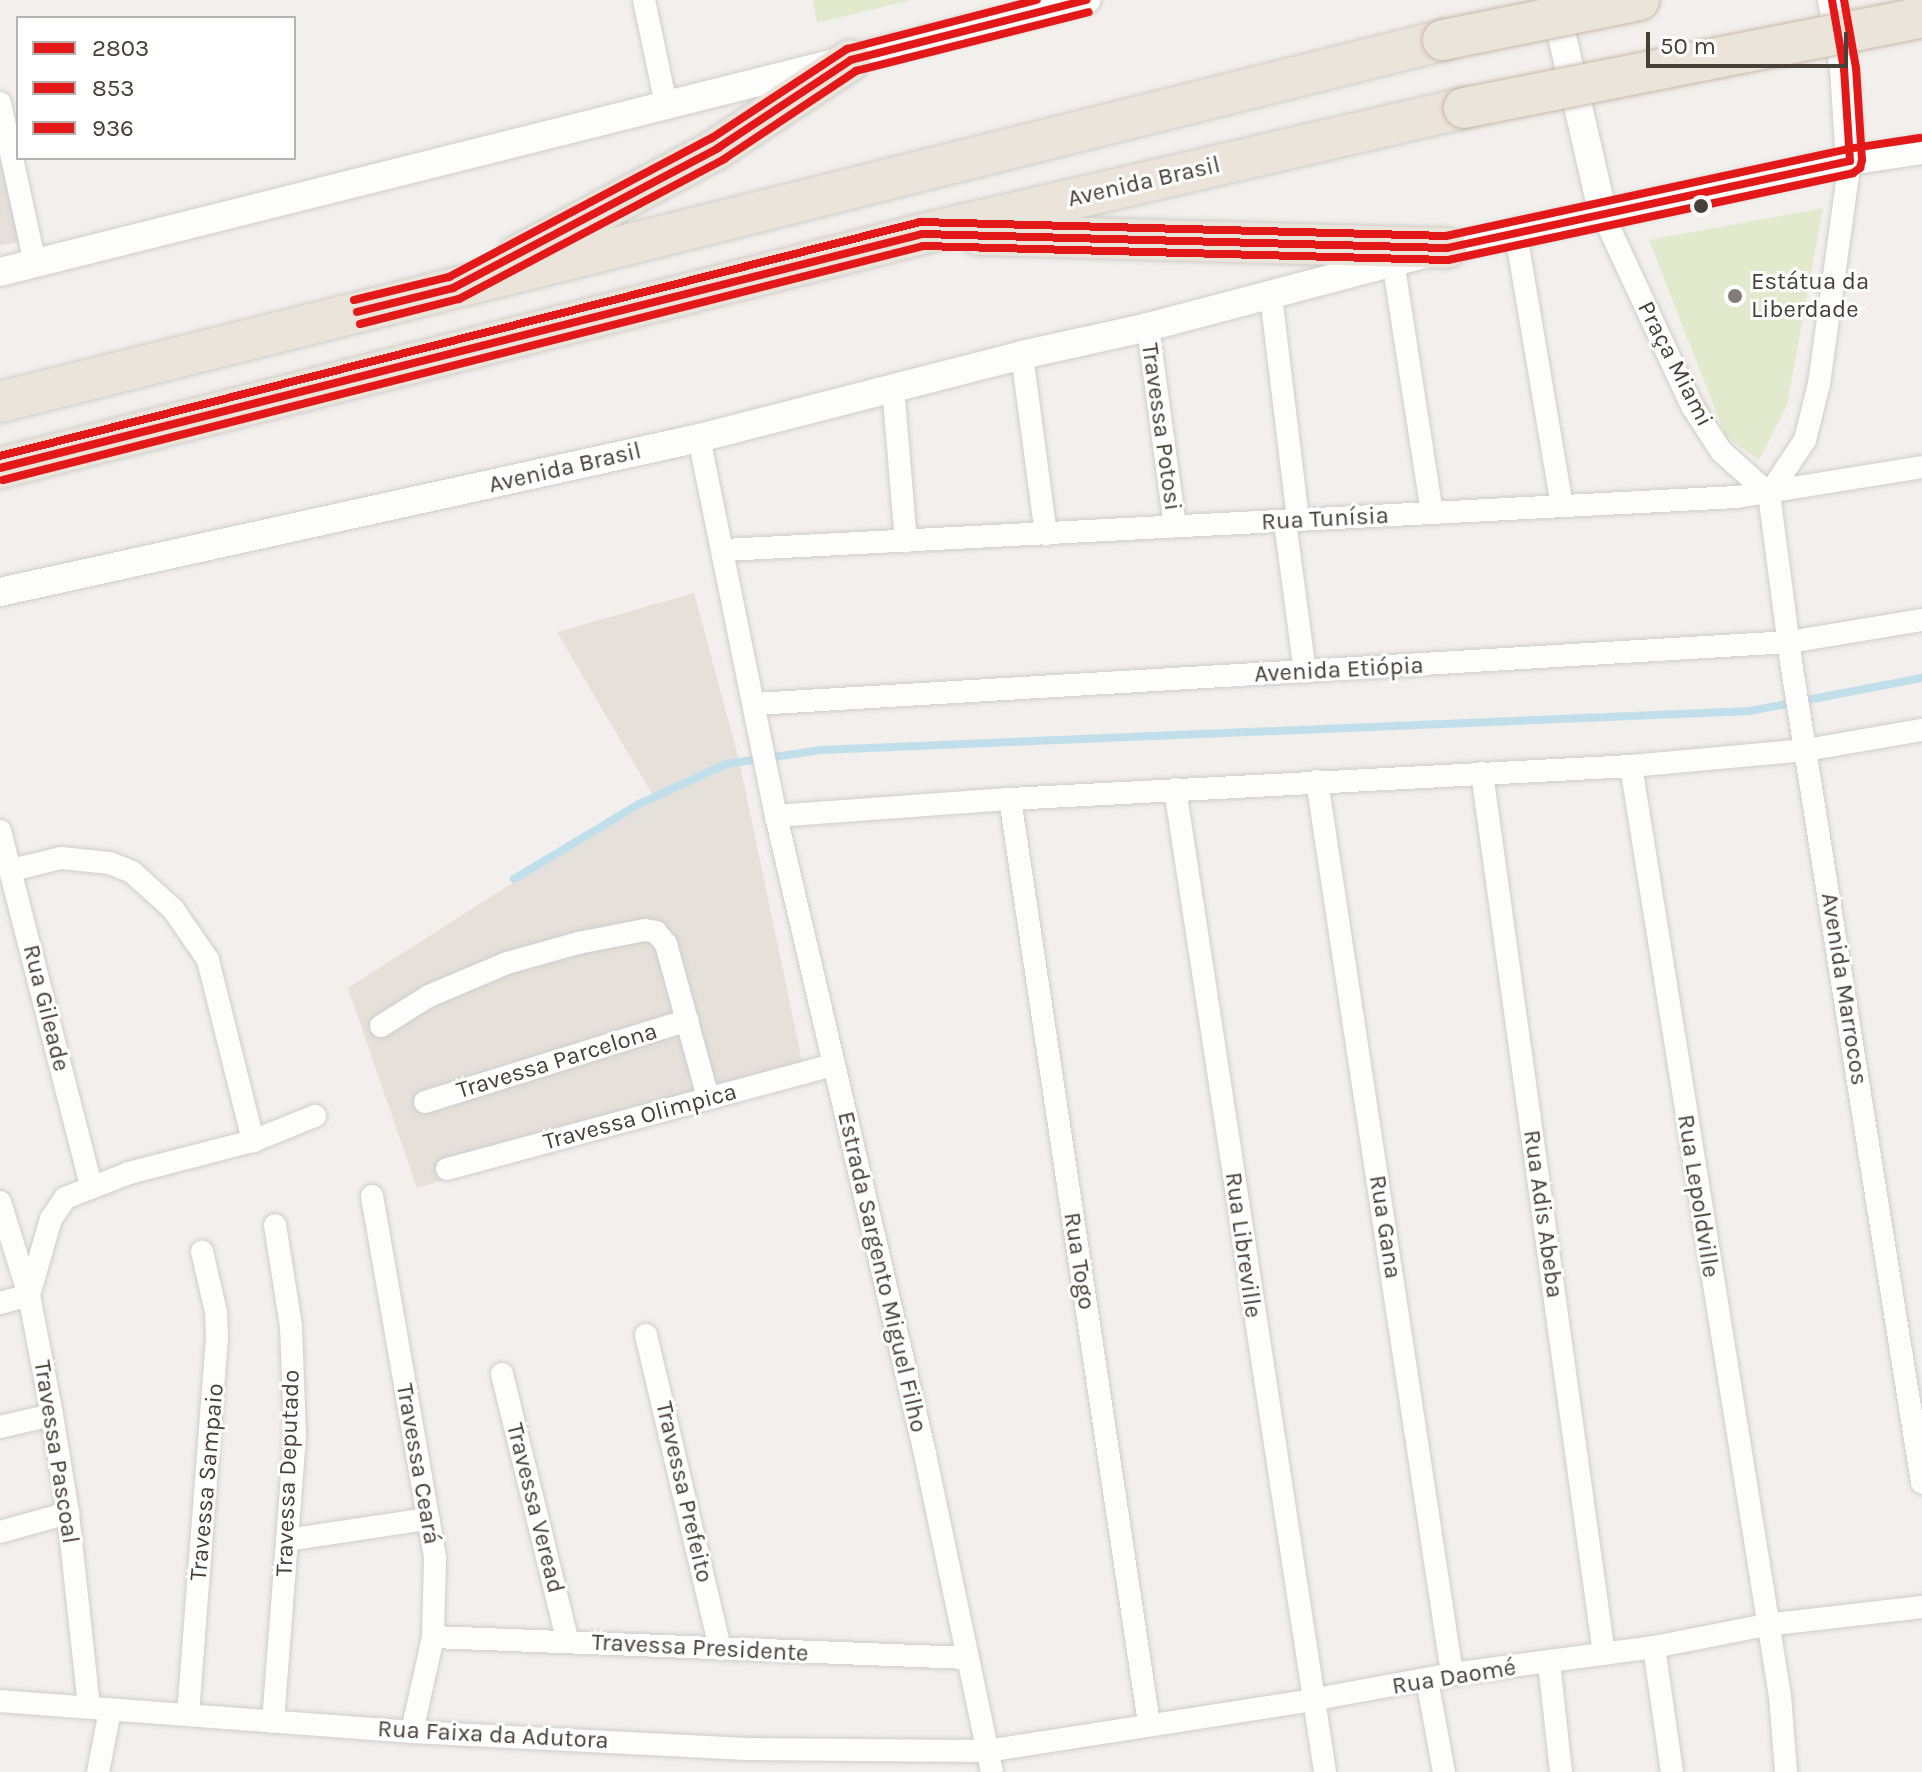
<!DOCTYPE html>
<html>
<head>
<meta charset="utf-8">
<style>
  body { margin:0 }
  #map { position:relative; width:1922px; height:1772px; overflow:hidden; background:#f2efec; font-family:Karla,sans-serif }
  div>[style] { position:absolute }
  .residential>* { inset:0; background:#e5e0da }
  .green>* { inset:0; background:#e2eace }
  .stream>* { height:8px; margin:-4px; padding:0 4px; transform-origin:4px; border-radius:4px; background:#c0dfeb }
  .roads { filter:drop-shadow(0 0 2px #cfcdca) drop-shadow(0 0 2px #cfcdca) }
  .minor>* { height:22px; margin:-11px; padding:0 11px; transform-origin:11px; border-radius:11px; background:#fdfdfc }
  .tertiary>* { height:28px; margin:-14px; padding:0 14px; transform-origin:14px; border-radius:14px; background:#fdfdfc }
  .motorway>* { height:40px; margin:-20px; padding:0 20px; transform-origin:20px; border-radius:20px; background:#ebe4db }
  .bridges { filter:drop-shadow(0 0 2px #c7b9a9) drop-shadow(0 0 2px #c7b9a9) }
  .motorway-bridge>* { height:40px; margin:-20px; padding:0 20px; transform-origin:20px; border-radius:20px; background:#ebe4db }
  .bus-1>* { height:8px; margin:-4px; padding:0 4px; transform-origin:4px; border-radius:4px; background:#e31919 }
  .bus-2>* { height:8px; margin:-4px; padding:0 4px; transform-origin:4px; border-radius:4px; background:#e31919 }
  .bus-3>* { height:8px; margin:-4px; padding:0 4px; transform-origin:4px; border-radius:4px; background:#e31919 }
  .dots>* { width:22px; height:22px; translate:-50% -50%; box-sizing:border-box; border:4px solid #fff; border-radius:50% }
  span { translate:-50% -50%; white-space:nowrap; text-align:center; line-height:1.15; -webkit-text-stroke:6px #fff; paint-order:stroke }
  .street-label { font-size:24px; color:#474038 }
  .poi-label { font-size:24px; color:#474038 }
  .left { translate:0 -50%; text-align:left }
  .legend { position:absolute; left:16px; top:16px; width:280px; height:144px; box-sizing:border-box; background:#fff; border:2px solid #b5b3af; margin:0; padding:10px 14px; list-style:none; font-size:24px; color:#474038 }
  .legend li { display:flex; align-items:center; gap:16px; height:40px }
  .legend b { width:40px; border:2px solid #b5b3af }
  .scale { position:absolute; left:1646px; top:32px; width:202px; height:36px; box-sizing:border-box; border:4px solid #474038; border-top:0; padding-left:10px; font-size:24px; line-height:28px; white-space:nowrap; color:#474038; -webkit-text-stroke:6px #fff; paint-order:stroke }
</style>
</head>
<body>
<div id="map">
  <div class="residential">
    <div style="clip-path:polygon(0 130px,26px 240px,0 246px)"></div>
    <div style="clip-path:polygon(694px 593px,739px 760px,804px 1071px,417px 1188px,348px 988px,652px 794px,557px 632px)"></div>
  </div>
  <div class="green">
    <div style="clip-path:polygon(813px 0,911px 0,817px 23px)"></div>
    <div style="clip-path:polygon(1823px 208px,1787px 405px,1759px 460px,1726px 437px,1649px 240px)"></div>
  </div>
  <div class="stream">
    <div style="left:514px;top:879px;width:144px;rotate:-31deg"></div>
    <div style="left:637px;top:805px;width:98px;rotate:-24.7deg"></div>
    <div style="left:726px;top:764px;width:96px;rotate:-8.4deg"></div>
    <div style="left:821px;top:750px;width:930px;rotate:-2.4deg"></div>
    <div style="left:1750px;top:711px;width:175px;rotate:-10.9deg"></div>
  </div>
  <div class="roads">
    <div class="minor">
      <div style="left:644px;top:0;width:106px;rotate:78.1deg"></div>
      <div style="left:0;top:103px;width:164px;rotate:77.7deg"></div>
      <div style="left:1603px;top:215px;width:211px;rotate:65deg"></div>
      <div style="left:1692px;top:406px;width:54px;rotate:57.2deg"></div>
      <div style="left:1721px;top:451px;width:64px;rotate:41.9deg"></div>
      <div style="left:1516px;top:234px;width:276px;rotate:80.4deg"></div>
      <div style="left:1393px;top:261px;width:254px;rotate:81.2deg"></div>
      <div style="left:1271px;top:296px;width:226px;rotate:83.1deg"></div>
      <div style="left:1148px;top:327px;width:201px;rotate:82.3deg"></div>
      <div style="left:1022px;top:355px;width:181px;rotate:82.4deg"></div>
      <div style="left:893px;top:387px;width:155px;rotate:85.2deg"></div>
      <div style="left:699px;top:438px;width:386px;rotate:78.5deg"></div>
      <div style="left:776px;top:816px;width:655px;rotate:76.85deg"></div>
      <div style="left:925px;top:1454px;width:325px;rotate:78.1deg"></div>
      <div style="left:1769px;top:494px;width:169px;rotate:82.5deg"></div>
      <div style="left:1791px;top:662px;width:831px;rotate:80.93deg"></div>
      <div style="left:1769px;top:494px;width:65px;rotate:-56.3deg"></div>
      <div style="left:1805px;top:440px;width:58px;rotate:-76deg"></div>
      <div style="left:1819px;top:384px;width:225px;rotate:-82.1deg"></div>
      <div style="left:1285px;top:522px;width:151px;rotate:82.4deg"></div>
      <div style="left:725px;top:550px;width:1013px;rotate:-3deg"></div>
      <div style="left:1737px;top:497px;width:187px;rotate:-9.2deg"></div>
      <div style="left:755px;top:704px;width:1036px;rotate:-3.43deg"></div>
      <div style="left:1789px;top:642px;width:135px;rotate:-9.4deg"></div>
      <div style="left:1631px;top:766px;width:942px;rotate:80.9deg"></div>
      <div style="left:1780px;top:1696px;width:76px;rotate:85.5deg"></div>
      <div style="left:1482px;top:773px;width:889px;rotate:82.12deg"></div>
      <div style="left:1317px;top:781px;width:903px;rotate:81.4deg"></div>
      <div style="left:1175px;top:789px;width:994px;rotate:81.32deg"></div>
      <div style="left:1010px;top:799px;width:935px;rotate:81.45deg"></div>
      <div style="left:776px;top:816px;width:235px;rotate:-4.2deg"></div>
      <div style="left:1010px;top:799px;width:622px;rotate:-3.04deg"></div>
      <div style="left:1631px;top:766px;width:176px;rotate:-5.2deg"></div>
      <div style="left:1806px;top:750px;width:118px;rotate:-9.8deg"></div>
      <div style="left:0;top:831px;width:366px;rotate:75.6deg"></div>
      <div style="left:12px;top:870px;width:50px;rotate:-13.8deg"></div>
      <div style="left:61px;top:858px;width:49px;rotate:5.8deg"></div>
      <div style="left:110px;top:863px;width:24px;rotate:22deg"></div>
      <div style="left:132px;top:872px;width:55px;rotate:42.1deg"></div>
      <div style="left:173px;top:909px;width:62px;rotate:55.5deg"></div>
      <div style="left:208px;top:960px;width:187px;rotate:76deg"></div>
      <div style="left:381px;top:1026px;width:57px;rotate:-32deg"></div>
      <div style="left:429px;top:996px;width:85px;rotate:-22.9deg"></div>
      <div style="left:507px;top:963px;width:74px;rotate:-15.7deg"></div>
      <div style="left:578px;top:943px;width:68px;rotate:-11deg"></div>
      <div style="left:645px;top:930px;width:11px;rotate:10deg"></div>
      <div style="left:656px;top:932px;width:16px;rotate:50deg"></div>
      <div style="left:666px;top:944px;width:160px;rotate:74.7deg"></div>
      <div style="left:425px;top:1102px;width:275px;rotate:-17.3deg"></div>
      <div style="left:447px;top:1169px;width:400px;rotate:-15.1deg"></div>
      <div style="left:372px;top:1196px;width:367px;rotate:80.1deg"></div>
      <div style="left:435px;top:1558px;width:79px;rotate:91.5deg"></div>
      <div style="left:433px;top:1637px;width:97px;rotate:102.5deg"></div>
      <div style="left:0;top:1202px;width:97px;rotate:72.7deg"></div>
      <div style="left:29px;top:1295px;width:122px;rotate:79.1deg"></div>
      <div style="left:52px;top:1415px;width:99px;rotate:80.7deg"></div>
      <div style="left:68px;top:1513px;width:195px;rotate:83.8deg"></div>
      <div style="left:0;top:1303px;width:30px;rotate:-15deg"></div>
      <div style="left:29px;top:1295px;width:79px;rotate:-73.9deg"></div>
      <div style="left:51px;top:1219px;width:25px;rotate:-56deg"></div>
      <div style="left:65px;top:1198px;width:69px;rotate:-21.3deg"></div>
      <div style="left:129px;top:1173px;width:128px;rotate:-14.5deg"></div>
      <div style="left:253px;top:1141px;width:67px;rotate:-22deg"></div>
      <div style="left:646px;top:1335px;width:323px;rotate:76.7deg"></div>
      <div style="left:502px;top:1374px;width:276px;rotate:76.2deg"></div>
      <div style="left:0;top:1427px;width:53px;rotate:-13deg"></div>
      <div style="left:0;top:1532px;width:71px;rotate:-15.6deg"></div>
      <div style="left:287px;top:1540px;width:143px;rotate:-8.5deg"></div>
      <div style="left:433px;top:1637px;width:534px;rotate:2.25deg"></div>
      <div style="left:1654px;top:1647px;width:126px;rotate:81.8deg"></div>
      <div style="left:1549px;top:1663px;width:110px;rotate:83.7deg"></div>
      <div style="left:1427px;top:1680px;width:94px;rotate:79.5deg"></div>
      <div style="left:0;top:1701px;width:413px;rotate:4.3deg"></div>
      <div style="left:412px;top:1732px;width:335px;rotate:2.9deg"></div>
      <div style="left:747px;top:1749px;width:240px;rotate:0.5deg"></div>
      <div style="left:987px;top:1751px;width:328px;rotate:-8.9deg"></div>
      <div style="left:1311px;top:1700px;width:143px;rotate:-10.4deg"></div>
      <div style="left:1452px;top:1674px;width:204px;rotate:-7.6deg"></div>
      <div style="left:1654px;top:1647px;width:114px;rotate:-11.1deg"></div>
      <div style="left:1766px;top:1625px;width:157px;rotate:-6.6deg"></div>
      <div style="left:188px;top:1714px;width:376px;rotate:-85.6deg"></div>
      <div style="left:217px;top:1339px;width:27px;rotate:-92deg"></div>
      <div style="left:216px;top:1312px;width:62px;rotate:-103.1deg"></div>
      <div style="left:273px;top:1722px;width:288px;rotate:-85.6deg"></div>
      <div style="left:295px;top:1435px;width:109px;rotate:-92.1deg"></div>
      <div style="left:291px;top:1326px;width:102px;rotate:-99deg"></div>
      <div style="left:98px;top:1772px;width:62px;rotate:-78.9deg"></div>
    </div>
    <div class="tertiary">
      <div style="left:1832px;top:0;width:70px;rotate:80.1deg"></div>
      <div style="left:1844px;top:69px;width:92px;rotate:86.3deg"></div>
      <div style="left:1554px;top:1px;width:220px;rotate:77.1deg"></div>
      <div style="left:0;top:272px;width:1120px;rotate:-14.06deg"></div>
      <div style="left:0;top:592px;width:716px;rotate:-12.42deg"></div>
      <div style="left:699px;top:438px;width:333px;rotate:-14.4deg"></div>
      <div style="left:1022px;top:355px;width:129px;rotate:-12.5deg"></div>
      <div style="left:1148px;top:327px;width:309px;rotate:-14.8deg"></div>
      <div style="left:1447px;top:248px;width:412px;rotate:-12.2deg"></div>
      <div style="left:1850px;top:161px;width:73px;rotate:-8.7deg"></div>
    </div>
    <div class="motorway">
      <div style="left:978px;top:235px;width:469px;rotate:1.6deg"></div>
      <div style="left:517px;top:256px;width:228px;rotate:-28.2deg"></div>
      <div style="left:718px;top:148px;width:159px;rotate:-33.5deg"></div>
      <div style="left:0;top:402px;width:1488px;rotate:-14.08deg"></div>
      <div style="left:0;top:468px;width:951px;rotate:-14.24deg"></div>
      <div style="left:922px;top:234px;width:556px;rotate:-13.09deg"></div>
    </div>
  </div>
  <div class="bridges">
    <div class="motorway-bridge">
      <div style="left:1443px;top:40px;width:200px;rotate:-11.5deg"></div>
      <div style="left:1464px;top:108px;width:467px;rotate:-11.2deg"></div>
    </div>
  </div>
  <div class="bus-1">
    <div style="left:357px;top:312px;width:99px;rotate:-14deg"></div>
    <div style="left:453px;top:288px;width:300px;rotate:-27.8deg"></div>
    <div style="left:718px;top:148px;width:159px;rotate:-33.5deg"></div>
    <div style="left:851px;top:60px;width:243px;rotate:-14.3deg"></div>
    <div style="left:0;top:468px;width:951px;rotate:-14.24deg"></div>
    <div style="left:922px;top:234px;width:525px;rotate:1.53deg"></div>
    <div style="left:1447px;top:248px;width:412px;rotate:-12.2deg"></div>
    <div style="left:1850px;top:161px;width:92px;rotate:-93.7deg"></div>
    <div style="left:1844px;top:69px;width:70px;rotate:-99.9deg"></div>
  </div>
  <div class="bus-2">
    <div style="left:360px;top:324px;width:102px;rotate:-14.2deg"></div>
    <div style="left:459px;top:299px;width:300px;rotate:-27.8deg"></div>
    <div style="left:724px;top:159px;width:159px;rotate:-33.7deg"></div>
    <div style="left:856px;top:71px;width:240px;rotate:-14.2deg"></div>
    <div style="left:3px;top:480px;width:949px;rotate:-14.27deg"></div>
    <div style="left:923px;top:246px;width:525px;rotate:1.53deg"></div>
    <div style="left:1448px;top:260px;width:414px;rotate:-12.1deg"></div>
    <div style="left:1853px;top:173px;width:9px;rotate:-36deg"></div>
    <div style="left:1860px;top:168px;width:8px;rotate:-76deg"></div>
    <div style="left:1862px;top:160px;width:92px;rotate:-93.7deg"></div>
    <div style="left:1856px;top:68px;width:69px;rotate:-100deg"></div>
  </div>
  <div class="bus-3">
    <div style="left:354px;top:300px;width:98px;rotate:-13.6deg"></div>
    <div style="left:449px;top:277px;width:297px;rotate:-27.9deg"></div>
    <div style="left:712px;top:138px;width:162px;rotate:-33.4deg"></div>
    <div style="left:847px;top:49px;width:196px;rotate:-14.5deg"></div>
    <div style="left:0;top:456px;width:949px;rotate:-14.27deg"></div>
    <div style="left:920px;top:222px;width:526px;rotate:1.52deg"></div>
    <div style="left:1446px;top:236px;width:410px;rotate:-12.2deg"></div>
    <div style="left:1847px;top:149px;width:74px;rotate:-8.6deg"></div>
  </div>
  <div class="dots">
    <div style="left:1701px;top:206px;background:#474038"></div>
    <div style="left:1735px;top:296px;background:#837d77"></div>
  </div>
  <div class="street-label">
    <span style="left:1144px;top:182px;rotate:-13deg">Avenida Brasil</span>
    <span style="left:1675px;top:364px;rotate:63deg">Praça Miami</span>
    <span style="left:1161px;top:427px;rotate:82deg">Travessa Potosi</span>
    <span style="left:565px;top:468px;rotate:-13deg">Avenida Brasil</span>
    <span style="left:1325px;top:519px;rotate:-3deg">Rua Tunísia</span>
    <span style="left:1339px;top:670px;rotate:-3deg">Avenida Etiópia</span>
    <span style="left:1844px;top:989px;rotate:81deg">Avenida Marrocos</span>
    <span style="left:46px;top:1008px;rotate:76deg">Rua Gileade</span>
    <span style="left:557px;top:1061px;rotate:-17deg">Travessa Parcelona</span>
    <span style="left:640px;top:1117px;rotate:-15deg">Travessa Olimpica</span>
    <span style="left:1698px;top:1196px;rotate:81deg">Rua Lepoldville</span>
    <span style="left:1543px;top:1214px;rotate:82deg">Rua Adis Abeba</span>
    <span style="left:1385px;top:1227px;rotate:81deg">Rua Gana</span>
    <span style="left:1243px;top:1245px;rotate:82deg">Rua Libreville</span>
    <span style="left:1079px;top:1261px;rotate:81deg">Rua Togo</span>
    <span style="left:882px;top:1272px;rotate:77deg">Estrada Sargento Miguel Filho</span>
    <span style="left:56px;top:1452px;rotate:81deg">Travessa Pascoal</span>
    <span style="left:418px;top:1464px;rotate:80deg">Travessa Ceará</span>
    <span style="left:288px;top:1473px;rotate:-88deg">Travessa Deputado</span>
    <span style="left:207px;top:1482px;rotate:-85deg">Travessa Sampaio</span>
    <span style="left:684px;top:1492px;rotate:77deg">Travessa Prefeito</span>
    <span style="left:535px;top:1508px;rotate:76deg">Travessa Veread</span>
    <span style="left:700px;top:1648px;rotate:3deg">Travessa Presidente</span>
    <span style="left:1454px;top:1677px;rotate:-9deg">Rua Daomé</span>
    <span style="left:493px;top:1735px;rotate:3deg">Rua Faixa da Adutora</span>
  </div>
  <div class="poi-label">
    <span class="left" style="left:1751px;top:296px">Estátua da<br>Liberdade</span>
  </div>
  <ul class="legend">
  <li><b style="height:10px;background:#e31919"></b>2803</li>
  <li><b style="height:10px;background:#e31919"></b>853</li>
  <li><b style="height:10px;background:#e31919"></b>936</li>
  </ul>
  <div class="scale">50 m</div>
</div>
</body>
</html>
